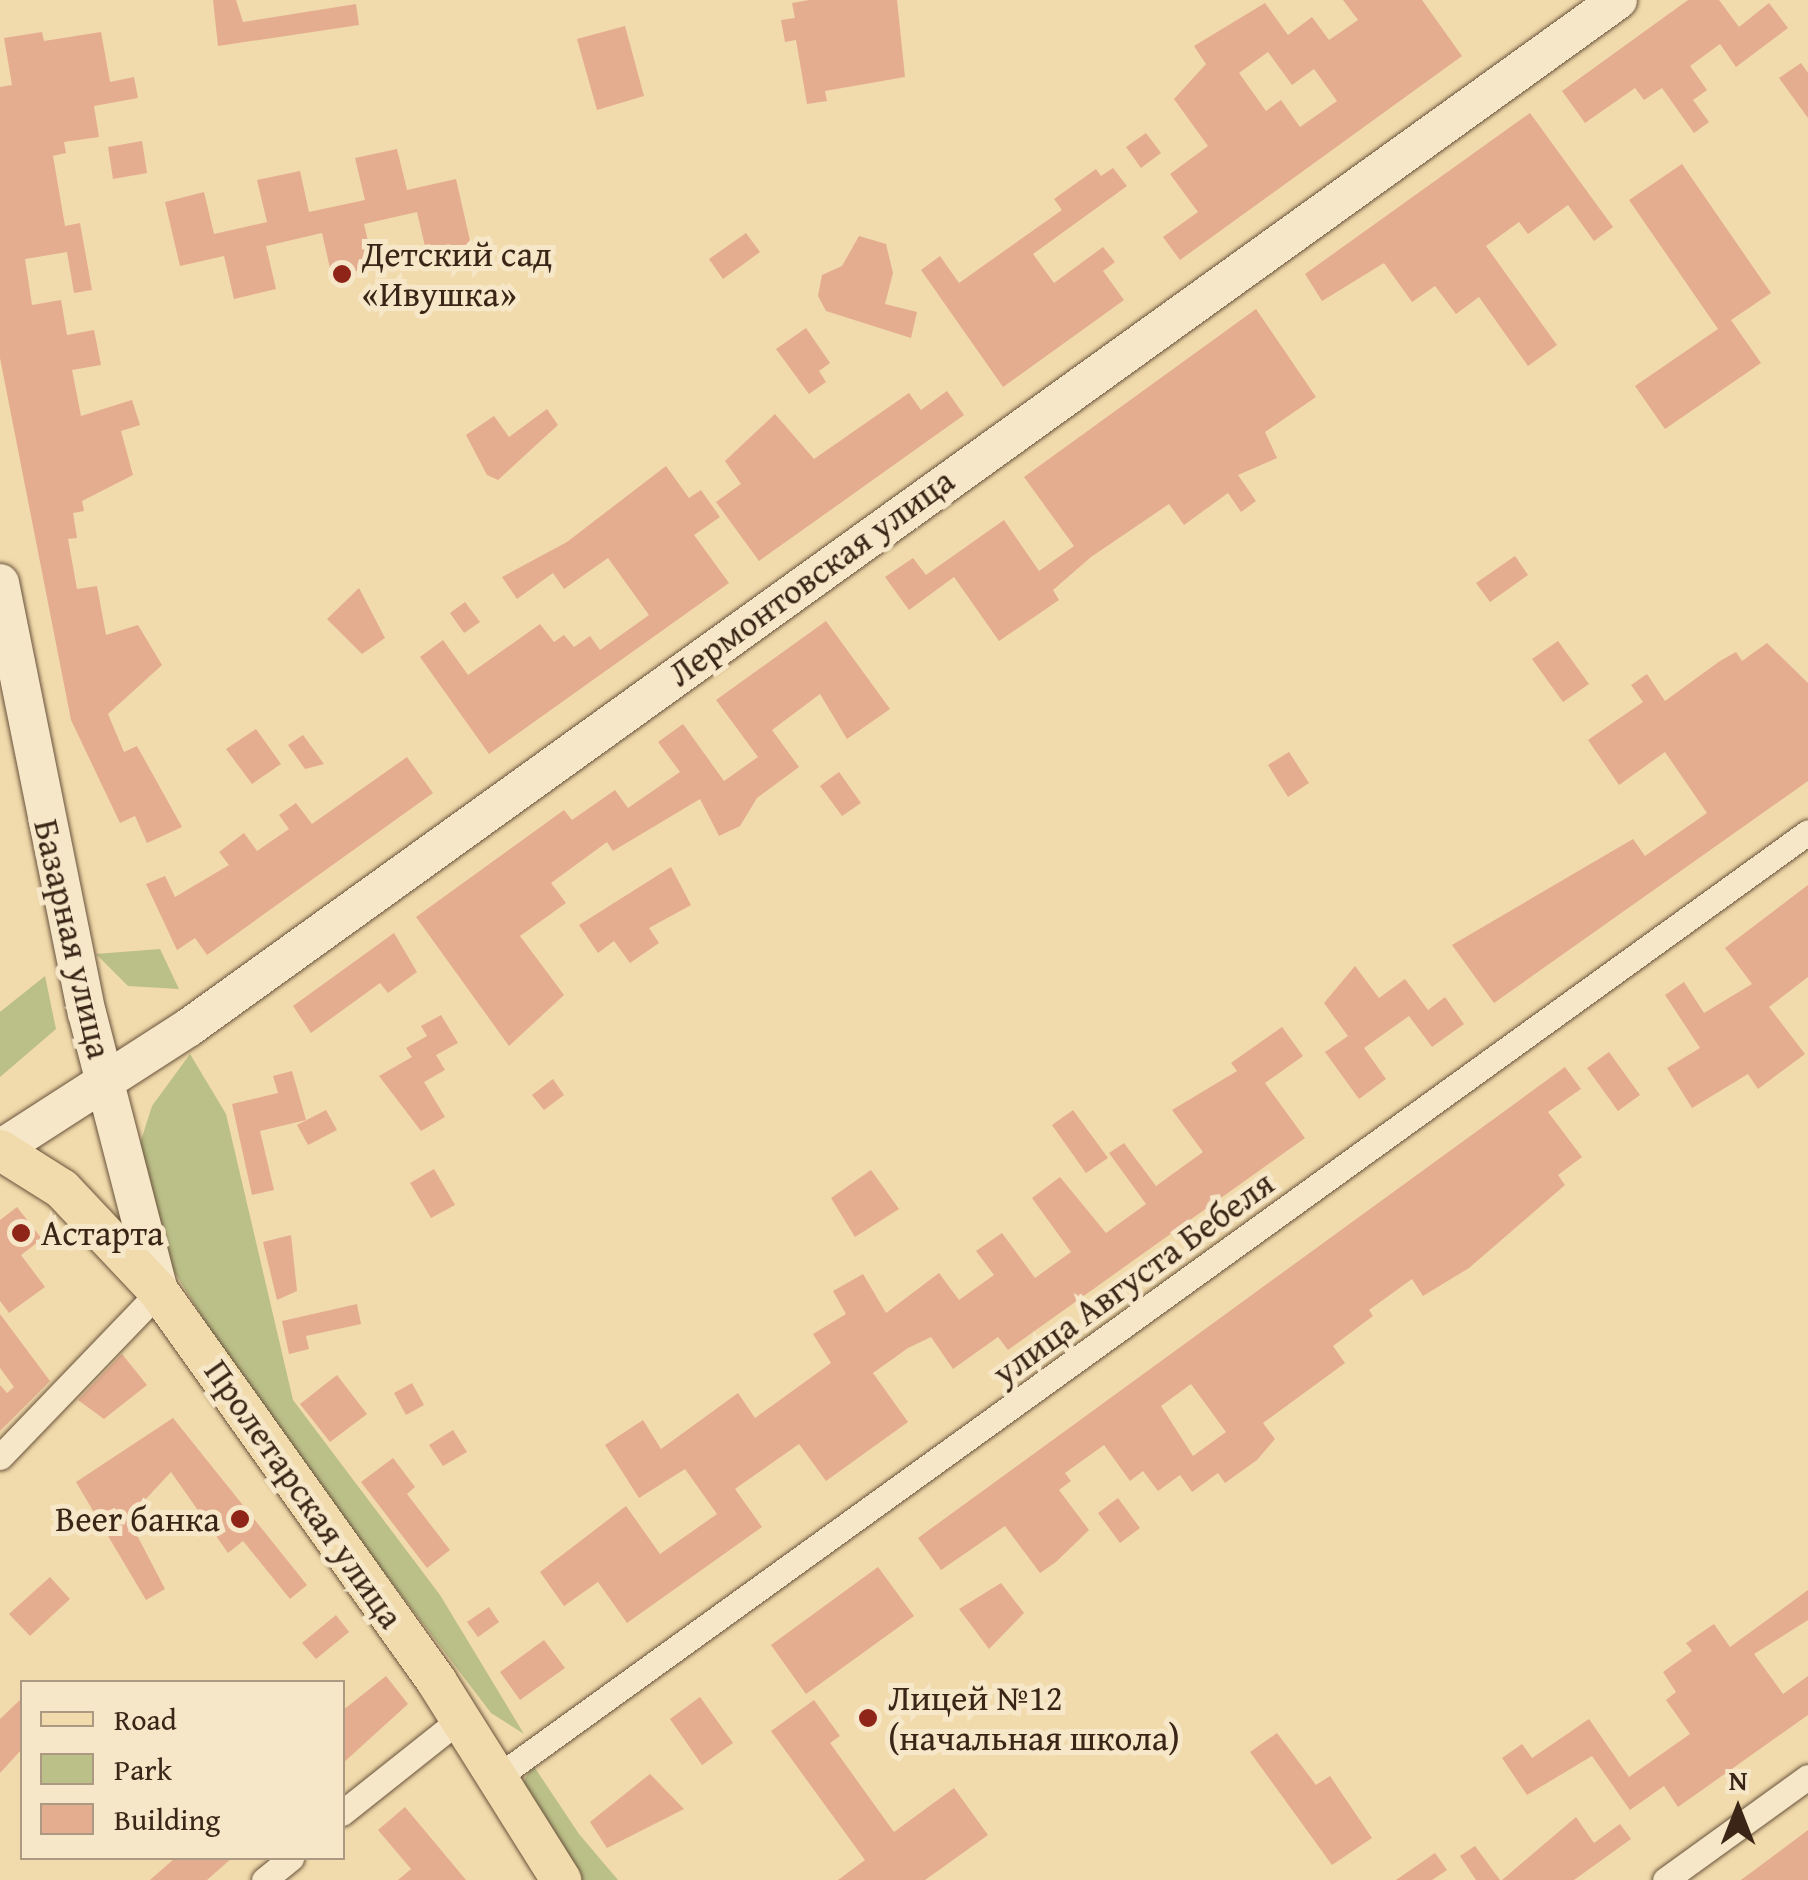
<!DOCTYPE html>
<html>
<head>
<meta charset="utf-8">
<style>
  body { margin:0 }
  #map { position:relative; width:1808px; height:1880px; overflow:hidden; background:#f1daab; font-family:"Gentium Book Plus",serif }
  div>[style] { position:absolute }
  .green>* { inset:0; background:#bbbf88 }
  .building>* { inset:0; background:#e5ad90 }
  .roads { filter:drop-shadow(0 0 2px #68523b) drop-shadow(0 0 2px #68523b) }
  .minor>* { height:25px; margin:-12.5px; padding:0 12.5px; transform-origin:12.5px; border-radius:12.5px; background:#f6e7c8 }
  .secondary>* { height:38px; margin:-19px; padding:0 19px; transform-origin:19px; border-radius:19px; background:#f6e7c8 }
  .primary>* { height:40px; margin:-20px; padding:0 20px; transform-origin:20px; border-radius:20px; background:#f1daab }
  .dots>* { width:28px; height:28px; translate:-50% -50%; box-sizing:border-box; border:5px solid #f6e7c8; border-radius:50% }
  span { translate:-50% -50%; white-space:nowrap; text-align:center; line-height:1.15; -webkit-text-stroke:10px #f6e7c8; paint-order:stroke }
  .poi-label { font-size:35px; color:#3a2516 }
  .left { translate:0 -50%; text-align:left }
  .right { translate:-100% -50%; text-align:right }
  .street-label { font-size:35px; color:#3a2516 }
  .legend { position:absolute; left:20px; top:1680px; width:325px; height:180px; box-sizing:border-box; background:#f6e7c8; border:2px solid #ab9981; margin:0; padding:12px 18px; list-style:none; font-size:30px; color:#3a2516 }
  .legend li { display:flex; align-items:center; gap:20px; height:50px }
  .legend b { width:50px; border:2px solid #ab9981 }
  .north { position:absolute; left:1688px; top:1760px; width:100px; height:100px; -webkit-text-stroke:8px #f6e7c8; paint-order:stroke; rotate:0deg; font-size:28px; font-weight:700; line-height:40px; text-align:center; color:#3a2516 }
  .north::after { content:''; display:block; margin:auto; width:35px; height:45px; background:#3a2516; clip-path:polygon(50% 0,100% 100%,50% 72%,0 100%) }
</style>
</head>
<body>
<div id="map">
  <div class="green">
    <div style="clip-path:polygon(160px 949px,179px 989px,128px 986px,96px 954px)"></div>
    <div style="clip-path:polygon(45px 976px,56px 1029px,0 1077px,0 1012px)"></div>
    <div style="clip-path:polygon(190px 1054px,226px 1114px,293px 1400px,440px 1595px,524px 1734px,491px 1713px,259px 1408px,160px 1249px,136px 1156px,152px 1106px)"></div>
    <div style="clip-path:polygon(533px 1765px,579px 1834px,618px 1880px,580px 1880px,522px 1784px)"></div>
  </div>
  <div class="building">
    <div style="clip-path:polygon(213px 0,236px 0,243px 22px,356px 4px,359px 25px,218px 46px)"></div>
    <div style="clip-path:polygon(809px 0,897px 0,905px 77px,825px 91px,827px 101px,807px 104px,796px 40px,785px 42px,781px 20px,795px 18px,792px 3px)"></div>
    <div style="clip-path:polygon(evenodd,1343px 0,1422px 0,1462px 56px,1180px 260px,1163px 237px,1198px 212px,1170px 174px,1208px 146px,1174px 99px,1206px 64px,1194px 46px,1265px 3px,1288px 35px,1312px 17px,1329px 40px,1358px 20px,1343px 0,1268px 52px,1292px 85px,1314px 69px,1337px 101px,1300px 127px,1281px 100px,1266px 111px,1239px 73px,1268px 52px)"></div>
    <div style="clip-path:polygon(1688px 0,1719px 0,1739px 27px,1769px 3px,1788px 28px,1736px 67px,1720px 44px,1690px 66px,1707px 90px,1693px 100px,1709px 122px,1694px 133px,1662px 88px,1644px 100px,1635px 88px,1585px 123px,1562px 91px)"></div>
    <div style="clip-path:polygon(625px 26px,644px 96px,597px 110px,577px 39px)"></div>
    <div style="clip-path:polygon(42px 32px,44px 41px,101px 32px,110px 82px,134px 77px,138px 98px,94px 106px,99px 137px,64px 142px,66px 153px,53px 156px,65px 226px,80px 223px,92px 290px,74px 293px,67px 252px,25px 259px,32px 305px,61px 300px,67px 335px,94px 330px,101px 365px,72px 370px,81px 416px,132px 400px,140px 425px,121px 431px,133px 475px,82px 501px,84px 511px,73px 513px,77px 538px,68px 539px,77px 589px,97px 586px,106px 635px,138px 625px,162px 665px,108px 714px,124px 752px,137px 746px,182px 827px,147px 843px,135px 816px,120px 823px,71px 720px,0 358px,0 87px,12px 85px,4px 38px)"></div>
    <div style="clip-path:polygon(1801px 63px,1808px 73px,1808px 118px,1779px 78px)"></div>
    <div style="clip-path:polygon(1530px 113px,1613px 227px,1594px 241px,1568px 205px,1528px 234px,1519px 222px,1486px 246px,1557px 345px,1528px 366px,1479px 297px,1456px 314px,1435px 286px,1412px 302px,1384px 263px,1322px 301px,1305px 274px)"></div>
    <div style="clip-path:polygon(1146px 133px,1161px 153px,1141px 168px,1126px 147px)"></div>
    <div style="clip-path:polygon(142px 141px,147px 173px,113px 179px,108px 147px)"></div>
    <div style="clip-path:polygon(397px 149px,407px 190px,456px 179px,471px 245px,427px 255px,417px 212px,364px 224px,374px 267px,332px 277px,322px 233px,266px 246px,276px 289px,234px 299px,224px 256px,180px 266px,165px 202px,204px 192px,214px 234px,267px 222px,257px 180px,300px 171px,309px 212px,365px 200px,355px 158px)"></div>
    <div style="clip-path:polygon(1682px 164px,1771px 293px,1731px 320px,1761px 363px,1665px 429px,1635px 386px,1718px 329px,1629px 200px)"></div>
    <div style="clip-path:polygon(1113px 168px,1127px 186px,1033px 254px,1054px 283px,1103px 247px,1115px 262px,1103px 271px,1124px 300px,1003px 387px,921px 270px,940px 256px,959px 283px,1062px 210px,1054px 199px,1096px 169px,1101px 176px)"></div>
    <div style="clip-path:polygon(746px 233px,760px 252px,723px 279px,709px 259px)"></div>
    <div style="clip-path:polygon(859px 236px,886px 244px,893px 273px,885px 304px,917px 312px,911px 338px,826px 311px,818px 296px,822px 275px,842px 266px)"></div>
    <div style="clip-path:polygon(1256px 309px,1316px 397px,1265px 432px,1277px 458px,1238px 475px,1256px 501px,1241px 512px,1228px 493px,1184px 525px,1169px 504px,1091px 557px,1053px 590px,1059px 600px,999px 641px,954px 577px,909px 610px,885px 577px,913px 558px,926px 575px,1004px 520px,1039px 571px,1074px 546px,1024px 477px)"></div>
    <div style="clip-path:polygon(806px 328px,830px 363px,819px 371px,826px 382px,809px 394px,776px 349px)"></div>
    <div style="clip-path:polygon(947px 391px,964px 415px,759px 561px,716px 502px,741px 484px,725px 461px,775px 414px,814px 459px,909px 393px,921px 410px)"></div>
    <div style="clip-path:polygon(547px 409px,558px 425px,498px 480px,487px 475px,466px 435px,494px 416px,509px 437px)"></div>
    <div style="clip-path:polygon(666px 466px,689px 498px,701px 490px,720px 517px,694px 535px,729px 583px,489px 754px,420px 657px,443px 640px,468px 675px,540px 624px,554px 642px,564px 635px,574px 647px,590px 636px,600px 650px,649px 615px,608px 558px,564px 589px,553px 573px,517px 599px,502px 577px,567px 542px)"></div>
    <div style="clip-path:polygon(1515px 556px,1528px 575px,1490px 602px,1476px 583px)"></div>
    <div style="clip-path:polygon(359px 588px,385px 638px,362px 654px,327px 619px)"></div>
    <div style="clip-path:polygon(465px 602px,480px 622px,464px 633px,450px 613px)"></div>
    <div style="clip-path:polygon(826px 621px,890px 709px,847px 739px,820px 694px,772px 730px,799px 767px,757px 798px,740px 826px,719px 836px,700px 799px,613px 851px,607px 842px,551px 883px,566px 903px,520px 936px,564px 995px,509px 1046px,416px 917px,564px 810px,572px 820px,615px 790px,628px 808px,680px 772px,658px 742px,683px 724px,724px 781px,758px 757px,716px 700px)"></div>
    <div style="clip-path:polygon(1558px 641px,1589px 684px,1563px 702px,1532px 659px)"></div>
    <div style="clip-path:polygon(1767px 643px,1808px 683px,1808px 781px,1494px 1003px,1452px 945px,1633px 839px,1645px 856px,1707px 813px,1665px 752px,1619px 785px,1588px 740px,1643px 702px,1631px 685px,1647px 674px,1665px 701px,1720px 661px,1736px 652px,1742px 661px)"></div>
    <div style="clip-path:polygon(256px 729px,281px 764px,252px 784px,226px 749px)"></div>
    <div style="clip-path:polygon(303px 735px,324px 764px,305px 769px,288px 745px)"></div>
    <div style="clip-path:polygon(1289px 752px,1309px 783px,1288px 797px,1268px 765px)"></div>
    <div style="clip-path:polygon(407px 757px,433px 793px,207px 955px,195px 938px,177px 950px,146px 884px,165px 876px,175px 897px,229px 865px,219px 852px,244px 833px,257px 851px,289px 829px,279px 815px,296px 803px,312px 824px)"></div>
    <div style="clip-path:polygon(839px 772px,861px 803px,842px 816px,820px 786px)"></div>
    <div style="clip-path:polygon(671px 867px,691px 905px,649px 928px,659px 943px,630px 963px,614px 941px,598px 953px,579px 925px)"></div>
    <div style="clip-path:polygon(1808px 885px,1808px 977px,1769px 1007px,1805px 1054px,1758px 1089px,1748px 1074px,1692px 1108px,1667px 1068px,1700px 1048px,1665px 995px,1684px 982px,1704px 1013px,1752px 984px,1725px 948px)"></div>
    <div style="clip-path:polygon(394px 933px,417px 972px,388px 993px,380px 983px,311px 1033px,293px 1006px)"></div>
    <div style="clip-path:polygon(1355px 966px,1379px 998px,1405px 979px,1428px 1010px,1445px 997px,1464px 1024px,1432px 1047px,1409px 1016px,1364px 1048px,1386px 1079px,1359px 1099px,1325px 1052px,1348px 1036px,1324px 1003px)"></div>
    <div style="clip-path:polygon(441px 1015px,458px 1043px,436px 1055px,445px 1070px,424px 1082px,445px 1117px,421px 1131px,379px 1076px,412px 1057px,406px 1048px,427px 1036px,421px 1026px)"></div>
    <div style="clip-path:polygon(1282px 1027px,1303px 1056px,1265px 1083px,1305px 1138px,1008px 1350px,998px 1337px,953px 1369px,931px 1337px,908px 1348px,873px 1373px,908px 1422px,826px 1481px,799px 1444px,735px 1489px,762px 1527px,627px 1623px,598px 1582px,564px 1606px,540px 1572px,626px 1506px,660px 1554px,717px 1514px,685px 1469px,639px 1498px,605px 1445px,643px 1420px,661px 1449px,738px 1393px,755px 1418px,831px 1363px,813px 1334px,846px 1314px,833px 1291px,863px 1274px,886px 1313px,939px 1273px,959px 1300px,994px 1275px,976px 1251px,1002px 1233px,1035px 1278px,1071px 1252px,1032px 1198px,1060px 1177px,1106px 1233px,1146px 1204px,1109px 1153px,1124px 1143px,1156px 1186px,1203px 1152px,1172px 1110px,1237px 1071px,1231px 1063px)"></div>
    <div style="clip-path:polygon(1609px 1052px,1640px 1095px,1618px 1111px,1587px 1068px)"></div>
    <div style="clip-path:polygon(evenodd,1565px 1067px,1581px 1089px,1548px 1112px,1582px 1157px,1558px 1175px,1565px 1185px,1469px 1268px,1423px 1296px,1412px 1279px,1369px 1310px,1373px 1316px,1333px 1346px,1345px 1363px,1263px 1423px,1275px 1439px,1257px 1460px,1225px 1483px,1218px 1473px,1192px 1492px,1180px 1475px,1158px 1491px,1143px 1471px,1130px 1481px,1104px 1445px,1065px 1473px,1071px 1481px,1059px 1490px,1089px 1530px,1056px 1562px,1040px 1573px,1005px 1526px,941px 1570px,918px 1538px,1565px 1067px,1191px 1384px,1226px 1432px,1193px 1456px,1161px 1406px,1191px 1384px)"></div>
    <div style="clip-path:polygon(292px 1071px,306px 1120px,260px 1131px,274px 1190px,252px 1195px,232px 1104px,278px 1093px,273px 1076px)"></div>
    <div style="clip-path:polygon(553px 1079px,564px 1095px,544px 1110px,532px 1095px)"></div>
    <div style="clip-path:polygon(326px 1110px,337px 1130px,308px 1145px,297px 1125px)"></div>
    <div style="clip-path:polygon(1073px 1110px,1108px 1158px,1086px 1173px,1052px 1125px)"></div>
    <div style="clip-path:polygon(434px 1169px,455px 1205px,431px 1218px,410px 1183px)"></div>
    <div style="clip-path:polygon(871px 1170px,899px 1209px,855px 1237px,831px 1198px)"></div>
    <div style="clip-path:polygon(17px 1207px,42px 1239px,21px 1255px,45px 1287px,9px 1313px,0 1301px,0 1220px)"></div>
    <div style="clip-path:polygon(291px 1235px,297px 1291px,277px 1300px,263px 1242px)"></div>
    <div style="clip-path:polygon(357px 1304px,361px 1324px,306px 1336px,309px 1349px,289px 1354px,282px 1321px)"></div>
    <div style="clip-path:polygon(0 1314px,50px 1381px,0 1431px,0 1385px,7px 1393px,14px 1387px,0 1368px)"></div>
    <div style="clip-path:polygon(122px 1354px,147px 1385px,104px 1419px,78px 1400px)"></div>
    <div style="clip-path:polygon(337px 1375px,367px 1414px,330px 1442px,300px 1404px)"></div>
    <div style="clip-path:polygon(412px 1383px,424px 1405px,406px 1415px,394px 1393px)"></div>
    <div style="clip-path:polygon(173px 1418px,307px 1585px,290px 1599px,243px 1541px,228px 1553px,171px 1472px,128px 1518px,165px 1589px,146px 1600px,76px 1482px)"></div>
    <div style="clip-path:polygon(453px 1430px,467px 1452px,443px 1466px,429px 1445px)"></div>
    <div style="clip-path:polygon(393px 1458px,415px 1487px,407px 1494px,450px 1550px,427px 1568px,361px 1482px)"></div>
    <div style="clip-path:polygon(1118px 1498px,1140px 1528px,1120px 1543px,1098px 1513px)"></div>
    <div style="clip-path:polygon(878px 1567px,914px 1616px,806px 1694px,771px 1645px)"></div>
    <div style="clip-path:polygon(50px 1577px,70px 1599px,30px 1636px,9px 1614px)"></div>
    <div style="clip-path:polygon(1001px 1583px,1024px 1613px,989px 1649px,959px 1609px)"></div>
    <div style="clip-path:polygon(1808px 1590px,1808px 1620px,1754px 1654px,1783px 1694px,1808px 1676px,1808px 1715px,1678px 1807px,1664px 1786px,1630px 1810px,1592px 1756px,1527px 1795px,1502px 1758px,1522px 1744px,1532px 1758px,1589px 1719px,1629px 1777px,1690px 1734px,1666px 1700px,1676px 1692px,1663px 1672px,1692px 1651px,1686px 1643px,1714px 1624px,1730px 1647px)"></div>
    <div style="clip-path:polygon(489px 1607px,499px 1622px,478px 1637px,467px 1622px)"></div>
    <div style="clip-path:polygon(336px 1615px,349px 1632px,316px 1659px,302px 1643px)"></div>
    <div style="clip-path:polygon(544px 1640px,565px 1668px,520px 1700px,500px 1672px)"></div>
    <div style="clip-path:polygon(386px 1676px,408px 1704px,342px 1764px,342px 1711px)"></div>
    <div style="clip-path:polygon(700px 1697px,733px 1743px,702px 1765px,670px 1719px)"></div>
    <div style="clip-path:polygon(22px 1698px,22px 1749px,0 1773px,0 1719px)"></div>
    <div style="clip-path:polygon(814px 1700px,840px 1736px,830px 1743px,894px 1832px,954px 1788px,988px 1835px,925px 1880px,838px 1880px,865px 1860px,771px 1731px)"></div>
    <div style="clip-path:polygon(1277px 1733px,1316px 1785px,1330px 1776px,1372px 1838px,1332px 1865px,1250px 1752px)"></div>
    <div style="clip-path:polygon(650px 1774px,684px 1809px,607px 1848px,590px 1822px)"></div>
    <div style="clip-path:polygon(405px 1807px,466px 1880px,398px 1880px,411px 1869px,378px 1830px)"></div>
    <div style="clip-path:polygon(1576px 1817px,1594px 1843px,1620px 1824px,1631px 1839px,1574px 1880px,1502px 1880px)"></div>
    <div style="clip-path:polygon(1808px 1830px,1808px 1880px,1741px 1880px)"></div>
    <div style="clip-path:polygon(1475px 1846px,1500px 1880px,1476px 1880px,1460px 1856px)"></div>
    <div style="clip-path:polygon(1435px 1853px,1447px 1870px,1432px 1880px,1396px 1880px)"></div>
    <div style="clip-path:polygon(175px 1858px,232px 1858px,207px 1880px,150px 1880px)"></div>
  </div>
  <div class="roads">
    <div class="minor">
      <div style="left:0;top:1457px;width:229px;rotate:-46.1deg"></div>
      <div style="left:496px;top:1778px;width:1617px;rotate:-35.79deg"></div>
      <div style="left:342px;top:1813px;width:151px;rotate:-38.5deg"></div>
      <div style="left:264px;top:1880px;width:35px;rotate:-39deg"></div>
      <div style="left:1665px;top:1880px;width:176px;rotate:-35.8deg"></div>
    </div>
    <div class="secondary">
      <div style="left:0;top:583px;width:439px;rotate:78.6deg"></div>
      <div style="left:87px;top:1013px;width:288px;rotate:75.5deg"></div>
      <div style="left:0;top:1149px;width:224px;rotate:-32.8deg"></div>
      <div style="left:188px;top:1028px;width:1761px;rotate:-35.71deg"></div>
    </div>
    <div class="primary">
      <div style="left:0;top:1150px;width:73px;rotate:32.2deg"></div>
      <div style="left:62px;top:1189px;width:141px;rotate:46.7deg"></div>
      <div style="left:159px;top:1292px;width:479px;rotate:54.5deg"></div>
      <div style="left:437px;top:1682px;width:234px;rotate:57.9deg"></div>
    </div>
  </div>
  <div class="dots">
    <div style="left:342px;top:274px;background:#8f2418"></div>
    <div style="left:21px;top:1233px;background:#8f2418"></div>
    <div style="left:240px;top:1519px;background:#8f2418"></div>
    <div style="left:868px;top:1718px;background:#8f2418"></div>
  </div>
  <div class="poi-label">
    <span class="left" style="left:362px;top:274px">Детский сад<br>«Ивушка»</span>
    <span class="left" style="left:41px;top:1233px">Астарта</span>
    <span class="right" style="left:220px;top:1519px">Beer банка</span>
    <span class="left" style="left:888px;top:1718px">Лицей №12<br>(начальная школа)</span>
  </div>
  <div class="street-label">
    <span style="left:811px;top:577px;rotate:-36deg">Лермонтовская улица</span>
    <span style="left:73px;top:939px;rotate:77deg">Базарная улица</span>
    <span style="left:1133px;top:1278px;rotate:-36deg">улица Августа Бебеля</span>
    <span style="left:304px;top:1494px;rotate:55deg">Пролетарская улица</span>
  </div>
  <ul class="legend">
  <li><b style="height:12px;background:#f1daab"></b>Road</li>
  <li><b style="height:28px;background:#bbbf88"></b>Park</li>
  <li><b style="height:28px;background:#e5ad90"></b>Building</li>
  </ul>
  <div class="north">N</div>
</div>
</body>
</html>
